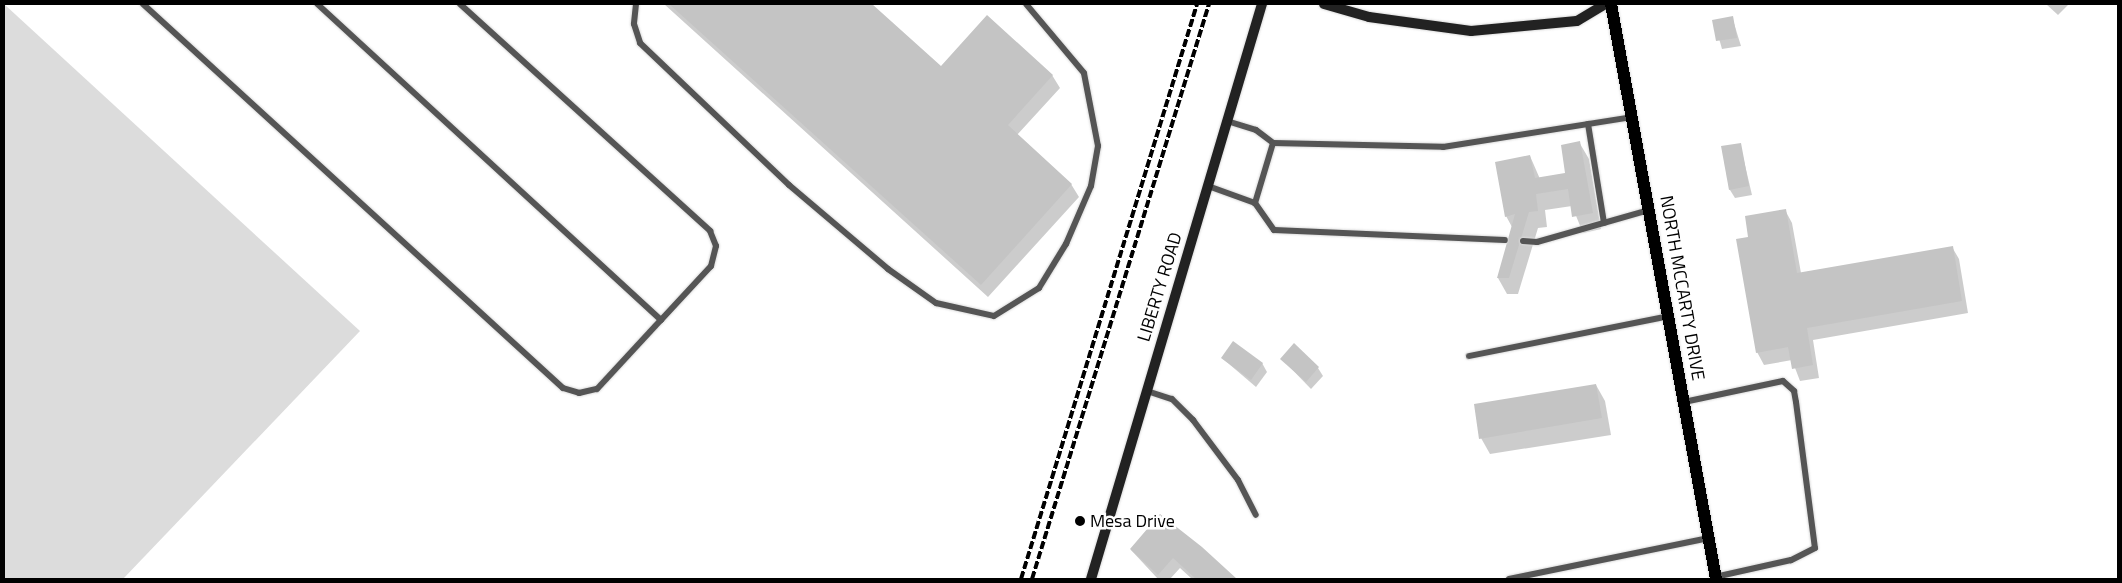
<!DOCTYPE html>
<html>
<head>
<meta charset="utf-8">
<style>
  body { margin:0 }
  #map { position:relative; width:2122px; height:583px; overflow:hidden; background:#fff; font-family:"Titillium Web",sans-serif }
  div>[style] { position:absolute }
  .green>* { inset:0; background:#dcdcdc }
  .shadow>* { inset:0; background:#0003 }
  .building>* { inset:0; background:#c4c4c4 }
  .roads { filter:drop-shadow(0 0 1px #dbdbdb) drop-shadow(0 0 1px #dbdbdb) }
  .lane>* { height:6px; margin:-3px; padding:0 3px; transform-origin:3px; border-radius:3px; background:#555 }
  .secondary>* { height:10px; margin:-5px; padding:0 5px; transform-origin:5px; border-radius:5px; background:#222 }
  .primary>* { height:12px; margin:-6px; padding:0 6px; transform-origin:6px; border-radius:6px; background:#000 }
  .rail>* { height:4px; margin-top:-2px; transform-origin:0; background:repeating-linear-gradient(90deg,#000 0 8px,transparent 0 10.5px) }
  .dots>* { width:14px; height:14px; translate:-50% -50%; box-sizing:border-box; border:2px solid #fff; border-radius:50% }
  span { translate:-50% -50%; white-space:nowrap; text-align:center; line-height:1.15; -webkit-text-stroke:5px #fff; paint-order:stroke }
  .street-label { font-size:18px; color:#000 }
  .poi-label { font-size:18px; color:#000 }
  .left { translate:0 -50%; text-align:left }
  .frame { position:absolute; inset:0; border:5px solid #000; pointer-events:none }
</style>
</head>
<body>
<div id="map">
  <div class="green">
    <div style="clip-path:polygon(4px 4px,360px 331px,123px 579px,4px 579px)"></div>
  </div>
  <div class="shadow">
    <div style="clip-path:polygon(664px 4px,871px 4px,941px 67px,1052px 75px,1060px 88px,1017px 135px,1071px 184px,1079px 197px,988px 297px)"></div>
    <div style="clip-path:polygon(2046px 4px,2069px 4px,2058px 15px)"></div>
    <div style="clip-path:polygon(1732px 17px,1741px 46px,1722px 49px,1714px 21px)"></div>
    <div style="clip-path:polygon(1579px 142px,1589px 159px,1601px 229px,1583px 233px,1572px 206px,1545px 210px,1547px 227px,1538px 228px,1518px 294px,1507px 294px,1498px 278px,1512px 227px,1506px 216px,1530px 156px,1540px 179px,1566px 174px)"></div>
    <div style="clip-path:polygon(1740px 144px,1752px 195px,1735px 198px,1730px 190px)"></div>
    <div style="clip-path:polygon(1785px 210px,1792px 223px,1801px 273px,1952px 247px,1959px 259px,1968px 313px,1813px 340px,1819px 378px,1800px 381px,1792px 360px,1764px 365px,1757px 352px,1750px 238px)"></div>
    <div style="clip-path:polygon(1222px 358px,1262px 363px,1267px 372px,1256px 387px)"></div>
    <div style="clip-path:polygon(1282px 359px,1318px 368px,1323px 376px,1311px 389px)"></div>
    <div style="clip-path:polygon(1596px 385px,1605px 401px,1611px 435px,1490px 454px,1481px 438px)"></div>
    <div style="clip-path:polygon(1160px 515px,1231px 576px,1234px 579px,1192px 579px,1180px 568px,1170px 579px,1158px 579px,1131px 550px)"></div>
  </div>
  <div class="building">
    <div style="clip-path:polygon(669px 4px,872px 4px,941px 66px,987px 15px,1053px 75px,1008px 125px,1072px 184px,981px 285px)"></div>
    <div style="clip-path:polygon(1733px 16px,1737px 38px,1716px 41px,1712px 20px)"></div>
    <div style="clip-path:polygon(1580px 141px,1593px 213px,1572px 217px,1568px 189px,1536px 194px,1538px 211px,1529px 212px,1509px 278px,1497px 278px,1515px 214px,1505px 217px,1495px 162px,1530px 155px,1535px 178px,1565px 173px,1561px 145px)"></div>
    <div style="clip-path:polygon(1741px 143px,1749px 186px,1729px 190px,1721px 146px)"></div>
    <div style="clip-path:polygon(1786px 209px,1797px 273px,1953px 246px,1962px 301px,1807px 328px,1813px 365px,1792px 369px,1788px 347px,1756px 353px,1736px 239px,1748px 237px,1745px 216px)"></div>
    <div style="clip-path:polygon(1233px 341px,1263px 363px,1251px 380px,1221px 358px)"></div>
    <div style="clip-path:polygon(1294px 343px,1319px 367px,1306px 382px,1280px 359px)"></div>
    <div style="clip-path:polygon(1596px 384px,1602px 418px,1479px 439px,1474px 404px)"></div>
    <div style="clip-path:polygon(1160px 514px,1202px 547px,1237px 579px,1196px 579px,1173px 558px,1158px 575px,1130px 549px)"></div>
  </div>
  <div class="roads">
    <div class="lane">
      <div style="left:143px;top:4px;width:569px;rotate:42.44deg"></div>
      <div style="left:563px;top:388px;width:17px;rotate:17deg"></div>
      <div style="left:579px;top:393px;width:18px;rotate:-13deg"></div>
      <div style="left:597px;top:389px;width:94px;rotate:-47.2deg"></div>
      <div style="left:661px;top:320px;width:467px;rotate:-137.4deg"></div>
      <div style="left:460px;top:4px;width:338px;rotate:42.2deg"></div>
      <div style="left:710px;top:231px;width:16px;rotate:68deg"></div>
      <div style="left:716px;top:246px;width:21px;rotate:104deg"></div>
      <div style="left:711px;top:266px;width:74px;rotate:132.8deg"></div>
      <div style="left:636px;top:4px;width:20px;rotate:96deg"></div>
      <div style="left:634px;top:24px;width:20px;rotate:72deg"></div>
      <div style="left:640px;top:43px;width:206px;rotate:43.6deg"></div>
      <div style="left:789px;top:185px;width:130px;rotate:40.3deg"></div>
      <div style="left:888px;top:269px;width:59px;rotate:35.3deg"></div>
      <div style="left:936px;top:303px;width:59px;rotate:12.6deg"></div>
      <div style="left:994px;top:316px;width:53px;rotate:-31.9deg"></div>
      <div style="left:1039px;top:288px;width:52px;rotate:-58.5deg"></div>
      <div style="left:1066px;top:244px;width:63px;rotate:-66.7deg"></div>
      <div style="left:1091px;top:186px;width:41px;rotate:-80.1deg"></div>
      <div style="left:1098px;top:146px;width:74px;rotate:-100.9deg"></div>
      <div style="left:1084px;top:73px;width:90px;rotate:-130deg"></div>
      <div style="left:1227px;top:121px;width:30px;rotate:17deg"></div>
      <div style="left:1256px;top:130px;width:21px;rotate:37deg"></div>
      <div style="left:1273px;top:143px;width:63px;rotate:106.7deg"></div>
      <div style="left:1588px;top:124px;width:100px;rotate:80.8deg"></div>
      <div style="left:1273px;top:143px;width:170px;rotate:1.3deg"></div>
      <div style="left:1443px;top:147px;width:191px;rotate:-9deg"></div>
      <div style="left:1208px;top:186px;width:50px;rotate:19.9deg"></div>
      <div style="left:1255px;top:203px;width:33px;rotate:55deg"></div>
      <div style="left:1274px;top:230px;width:231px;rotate:2.5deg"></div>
      <div style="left:1523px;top:241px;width:14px;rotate:4deg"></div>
      <div style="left:1537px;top:242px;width:116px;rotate:-15.9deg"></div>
      <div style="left:1469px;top:356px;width:204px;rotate:-11.3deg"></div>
      <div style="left:1147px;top:391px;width:26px;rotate:18deg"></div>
      <div style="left:1172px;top:399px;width:30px;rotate:45deg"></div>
      <div style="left:1193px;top:420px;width:75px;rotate:53.1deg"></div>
      <div style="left:1238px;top:480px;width:39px;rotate:63deg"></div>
      <div style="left:1684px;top:402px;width:101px;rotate:-12deg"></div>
      <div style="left:1783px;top:381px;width:15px;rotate:42deg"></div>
      <div style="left:1794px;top:391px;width:11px;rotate:80deg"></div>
      <div style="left:1796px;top:402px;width:147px;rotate:82.6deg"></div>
      <div style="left:1815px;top:548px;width:27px;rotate:153deg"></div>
      <div style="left:1791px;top:560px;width:78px;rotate:167.4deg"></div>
      <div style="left:1509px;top:579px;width:204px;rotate:-11.6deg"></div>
    </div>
    <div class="secondary">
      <div style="left:1324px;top:4px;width:47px;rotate:16.1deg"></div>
      <div style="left:1369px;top:17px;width:103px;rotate:7.8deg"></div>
      <div style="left:1471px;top:31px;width:106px;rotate:-5.4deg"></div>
      <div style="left:1577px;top:21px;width:33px;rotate:-31deg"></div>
      <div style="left:1091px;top:579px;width:600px;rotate:-73.44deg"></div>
    </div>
    <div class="primary">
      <div style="left:1611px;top:4px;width:585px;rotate:79.65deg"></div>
    </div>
  </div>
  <div class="rail">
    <div style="left:1021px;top:579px;width:601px;rotate:-72.98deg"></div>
    <div style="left:1032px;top:579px;width:602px;rotate:-72.89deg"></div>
  </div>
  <div class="dots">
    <div style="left:1080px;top:521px;background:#000"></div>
  </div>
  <div class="street-label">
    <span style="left:1160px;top:287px;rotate:-73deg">LIBERTY ROAD</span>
    <span style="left:1682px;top:288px;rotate:80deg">NORTH MCCARTY DRIVE</span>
  </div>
  <div class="poi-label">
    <span class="left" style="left:1090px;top:521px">Mesa Drive</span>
  </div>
  <div class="frame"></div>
</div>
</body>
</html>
